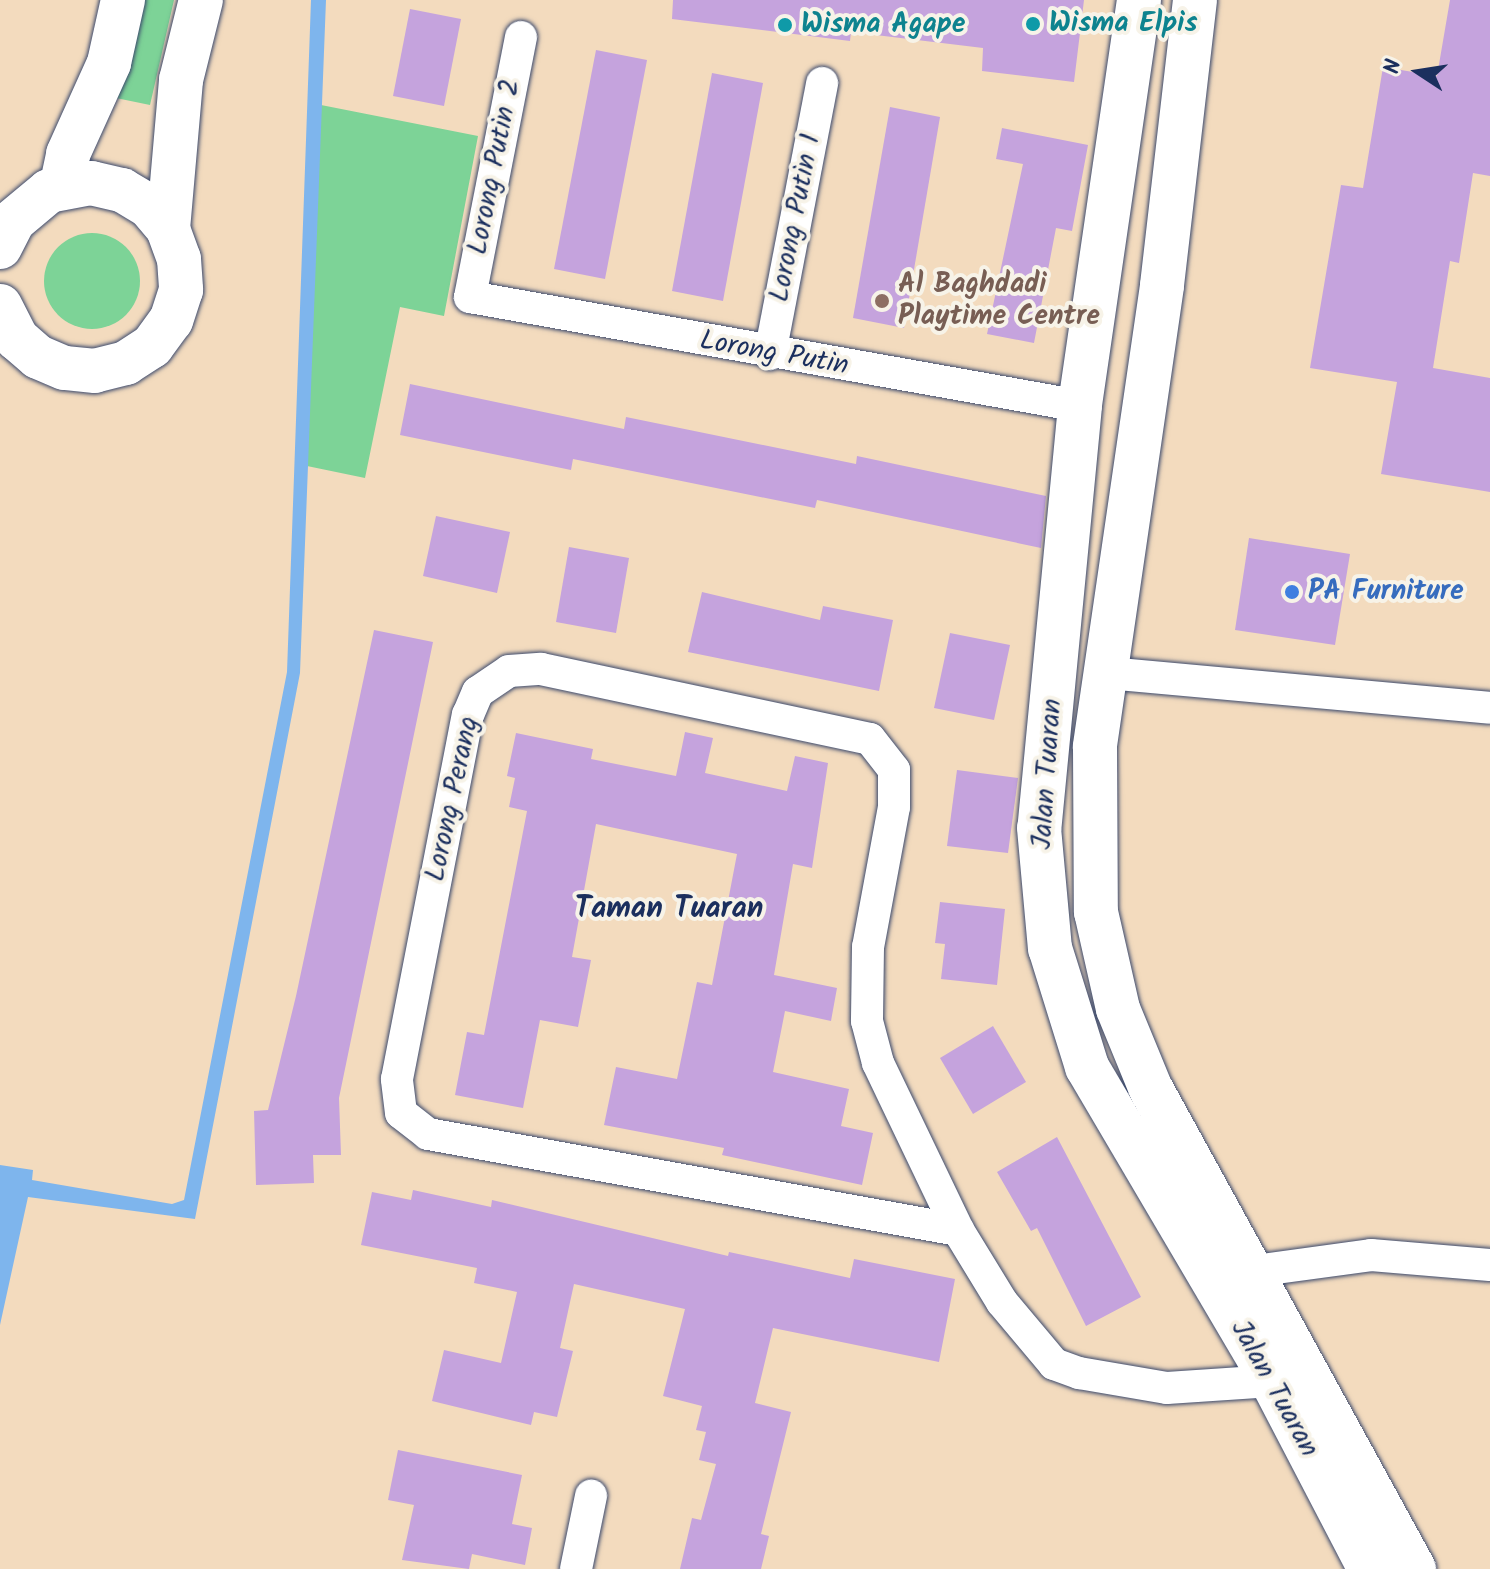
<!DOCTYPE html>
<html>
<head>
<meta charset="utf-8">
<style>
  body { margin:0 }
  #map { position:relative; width:1490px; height:1569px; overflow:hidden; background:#f3dbbe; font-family:Kalam,sans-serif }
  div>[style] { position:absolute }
  .green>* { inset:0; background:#7dd397 }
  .round { border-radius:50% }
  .water>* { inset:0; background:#7eb5ed }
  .building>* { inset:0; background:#c5a3dd }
  .roads { filter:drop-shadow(0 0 2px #3b496c) drop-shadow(0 0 2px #3b496c) }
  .street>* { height:32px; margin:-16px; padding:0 16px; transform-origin:16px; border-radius:16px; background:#fff }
  .secondary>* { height:44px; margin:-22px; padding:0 22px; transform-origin:22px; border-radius:22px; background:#fff }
  .primary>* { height:44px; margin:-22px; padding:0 22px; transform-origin:22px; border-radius:22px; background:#fff }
  .dots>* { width:22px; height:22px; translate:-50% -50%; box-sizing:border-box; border:4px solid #f7f3e8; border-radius:50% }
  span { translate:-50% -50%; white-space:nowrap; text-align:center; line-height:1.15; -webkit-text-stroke:8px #f7f3e8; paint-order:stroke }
  .culture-label { font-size:28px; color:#0d838f; font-weight:700 }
  .left { translate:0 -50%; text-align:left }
  .street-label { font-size:28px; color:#1b2f5e }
  .education-label { font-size:28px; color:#785e54; font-weight:700 }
  .shop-label { font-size:28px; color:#366cbe; font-weight:700 }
  .neighbourhood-label { font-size:30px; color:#1b2f5e; font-weight:700 }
  .north { position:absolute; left:1378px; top:32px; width:80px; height:80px; -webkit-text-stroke:6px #f7f3e8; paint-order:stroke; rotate:282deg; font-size:22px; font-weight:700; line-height:32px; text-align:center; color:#1b2f5e }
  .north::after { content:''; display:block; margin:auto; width:28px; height:36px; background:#1b2f5e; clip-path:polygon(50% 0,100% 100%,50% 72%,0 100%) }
</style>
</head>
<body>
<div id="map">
  <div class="green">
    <div style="clip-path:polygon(143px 0,174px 0,150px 105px,116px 98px)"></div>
    <div style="clip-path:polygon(321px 105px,478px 136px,444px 316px,400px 307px,365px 478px,307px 466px)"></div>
    <div class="round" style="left:44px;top:233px;width:96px;height:96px"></div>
  </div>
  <div class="water">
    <div style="clip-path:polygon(311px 0,326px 0,300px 673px,195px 1219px,28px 1197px,0 1325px,0 1165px,33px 1170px,32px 1180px,172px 1204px,184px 1200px,287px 672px)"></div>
  </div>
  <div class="building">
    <div style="clip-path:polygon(673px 0,1084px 0,1074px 82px,982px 71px,983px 48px,851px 32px,850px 41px,672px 19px)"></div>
    <div style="clip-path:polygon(1450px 0,1490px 0,1490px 176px,1473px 173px,1459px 263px,1450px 261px,1433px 368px,1490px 378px,1490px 492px,1381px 474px,1397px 382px,1310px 368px,1341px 185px,1363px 188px,1383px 67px,1437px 76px)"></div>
    <div style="clip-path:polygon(410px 9px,461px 19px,444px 106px,393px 96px)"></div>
    <div style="clip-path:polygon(596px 50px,647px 60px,605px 279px,554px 269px)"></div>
    <div style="clip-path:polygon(712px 73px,763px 83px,723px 301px,672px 291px)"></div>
    <div style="clip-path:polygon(890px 107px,940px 117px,904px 328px,853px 318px)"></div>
    <div style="clip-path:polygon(1002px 128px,1088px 145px,1072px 231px,1056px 228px,1034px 343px,987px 334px,1023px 164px,996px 159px)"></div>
    <div style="clip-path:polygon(410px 384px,624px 429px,626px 417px,856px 464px,857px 456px,1046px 496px,1041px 548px,817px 500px,815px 508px,573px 459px,571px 470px,400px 435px)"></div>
    <div style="clip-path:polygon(436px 516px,510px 532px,497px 593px,423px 576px)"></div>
    <div style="clip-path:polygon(1249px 538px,1350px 554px,1335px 645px,1235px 630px)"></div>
    <div style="clip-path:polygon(569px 547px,629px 558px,616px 633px,556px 622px)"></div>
    <div style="clip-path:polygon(702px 592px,820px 620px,823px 606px,893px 620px,879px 691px,688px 652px)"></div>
    <div style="clip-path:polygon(374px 630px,433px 642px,339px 1098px,341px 1155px,313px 1155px,314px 1183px,256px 1185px,254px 1111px,268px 1110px,296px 996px)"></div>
    <div style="clip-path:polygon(950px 633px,1010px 645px,994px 720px,934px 708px)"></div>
    <div style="clip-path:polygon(685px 732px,713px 738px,705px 773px,787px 791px,795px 756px,828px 763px,812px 868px,793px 864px,774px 975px,837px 988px,831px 1021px,785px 1011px,773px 1072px,849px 1089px,841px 1126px,873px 1133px,862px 1185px,722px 1155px,724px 1148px,604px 1125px,616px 1067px,677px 1079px,697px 982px,712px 985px,737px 854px,596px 824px,572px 957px,591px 960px,578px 1027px,540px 1020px,523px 1108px,455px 1095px,467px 1032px,484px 1035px,527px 811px,509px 807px,515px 778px,507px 776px,516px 733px,593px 749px,591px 759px,676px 776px)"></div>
    <div style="clip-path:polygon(957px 770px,1018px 778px,1008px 853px,947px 846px)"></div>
    <div style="clip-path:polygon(940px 902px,1005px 909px,997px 985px,941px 979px,945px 944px,935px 943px)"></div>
    <div style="clip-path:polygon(993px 1026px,1026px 1082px,973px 1114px,940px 1058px)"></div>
    <div style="clip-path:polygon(1057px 1137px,1141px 1297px,1086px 1326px,1037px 1228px,1031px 1231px,997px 1172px)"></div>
    <div style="clip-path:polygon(413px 1190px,491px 1207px,492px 1200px,728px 1256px,729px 1252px,850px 1278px,854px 1259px,955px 1279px,939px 1362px,773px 1328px,755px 1403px,791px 1412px,761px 1534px,769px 1536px,761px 1569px,680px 1569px,692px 1518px,701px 1520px,716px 1464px,699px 1460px,706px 1432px,696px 1430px,702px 1406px,663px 1396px,685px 1309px,574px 1284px,560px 1348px,573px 1351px,557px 1417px,534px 1412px,531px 1425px,432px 1401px,444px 1350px,501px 1363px,517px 1292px,474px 1283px,477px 1268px,361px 1245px,372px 1192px,411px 1200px)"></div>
    <div style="clip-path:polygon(398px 1450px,522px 1475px,512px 1524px,532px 1528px,525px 1565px,472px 1554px,469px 1569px,402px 1560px,414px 1505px,388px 1500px)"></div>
  </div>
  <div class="roads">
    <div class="street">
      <div style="left:521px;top:37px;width:265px;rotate:101.1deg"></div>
      <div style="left:470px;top:297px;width:620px;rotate:10.13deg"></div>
      <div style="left:770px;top:354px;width:276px;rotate:-79.1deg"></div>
      <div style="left:1107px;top:673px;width:383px;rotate:5.2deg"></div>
      <div style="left:958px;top:1230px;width:539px;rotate:-169.73deg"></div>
      <div style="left:428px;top:1134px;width:34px;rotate:-142deg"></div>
      <div style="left:401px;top:1113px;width:34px;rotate:-97deg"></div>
      <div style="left:397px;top:1079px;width:371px;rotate:-79deg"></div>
      <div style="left:468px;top:715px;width:25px;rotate:-67deg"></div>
      <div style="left:478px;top:692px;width:37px;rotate:-34deg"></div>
      <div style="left:509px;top:671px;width:32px;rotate:-4deg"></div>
      <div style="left:541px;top:669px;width:336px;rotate:12deg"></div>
      <div style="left:870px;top:739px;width:39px;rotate:52deg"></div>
      <div style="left:894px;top:770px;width:37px;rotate:90deg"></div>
      <div style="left:894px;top:807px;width:142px;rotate:100.5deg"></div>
      <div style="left:868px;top:947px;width:74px;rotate:90.8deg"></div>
      <div style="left:867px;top:1021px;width:43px;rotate:75.3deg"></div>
      <div style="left:878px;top:1063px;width:185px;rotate:64.4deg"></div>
      <div style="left:958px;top:1230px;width:84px;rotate:58.6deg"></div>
      <div style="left:1002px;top:1302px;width:81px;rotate:50deg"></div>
      <div style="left:1054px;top:1364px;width:27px;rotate:20deg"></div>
      <div style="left:1079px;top:1373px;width:89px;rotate:9.7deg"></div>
      <div style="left:1167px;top:1388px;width:105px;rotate:-3.8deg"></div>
      <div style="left:1247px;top:1272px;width:125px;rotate:-7.8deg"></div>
      <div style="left:1371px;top:1255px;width:119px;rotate:4.8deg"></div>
      <div style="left:576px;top:1569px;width:75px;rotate:-78.4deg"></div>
    </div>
    <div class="secondary">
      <div style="left:61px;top:188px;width:35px;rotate:-78deg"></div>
      <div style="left:68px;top:154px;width:100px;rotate:-65.7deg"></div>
      <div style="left:109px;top:63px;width:65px;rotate:-77.5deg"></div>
      <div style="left:168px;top:229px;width:150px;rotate:-85deg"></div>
      <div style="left:181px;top:80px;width:82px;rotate:-76deg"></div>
      <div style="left:0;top:247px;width:29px;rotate:-63deg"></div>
      <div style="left:13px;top:221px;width:47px;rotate:-39.8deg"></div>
      <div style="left:49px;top:191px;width:43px;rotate:-10.8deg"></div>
      <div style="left:91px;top:183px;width:32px;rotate:13deg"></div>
      <div style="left:122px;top:190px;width:31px;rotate:31deg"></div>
      <div style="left:149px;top:206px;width:30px;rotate:50deg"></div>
      <div style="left:168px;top:229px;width:32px;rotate:70deg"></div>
      <div style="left:179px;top:259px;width:31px;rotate:86deg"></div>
      <div style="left:181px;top:290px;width:32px;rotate:108deg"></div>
      <div style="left:171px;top:320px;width:32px;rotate:126deg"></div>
      <div style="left:152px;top:346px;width:31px;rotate:147deg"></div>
      <div style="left:126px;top:363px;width:32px;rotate:166deg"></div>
      <div style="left:95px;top:371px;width:31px;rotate:-174deg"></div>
      <div style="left:64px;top:368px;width:28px;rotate:-157deg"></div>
      <div style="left:38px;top:357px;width:28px;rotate:-139deg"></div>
      <div style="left:17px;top:339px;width:37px;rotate:-117deg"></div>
    </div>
    <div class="primary">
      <div style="left:1139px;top:0;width:410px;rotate:98.3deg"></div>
      <div style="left:1080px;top:406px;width:424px;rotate:95.5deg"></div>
      <div style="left:1039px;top:828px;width:121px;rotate:84.8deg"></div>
      <div style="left:1050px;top:948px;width:125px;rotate:72.7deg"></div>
      <div style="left:1087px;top:1067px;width:364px;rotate:59.5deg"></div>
      <div style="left:1272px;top:1381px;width:212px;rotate:62.5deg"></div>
      <div style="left:1195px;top:0;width:288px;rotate:96.6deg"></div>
      <div style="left:1162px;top:286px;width:466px;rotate:98.3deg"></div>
      <div style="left:1095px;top:747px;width:165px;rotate:89.7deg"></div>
      <div style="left:1096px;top:912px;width:99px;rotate:77.2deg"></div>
      <div style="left:1118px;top:1009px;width:84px;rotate:67.7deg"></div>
      <div style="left:1150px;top:1087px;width:550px;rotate:61.29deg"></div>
    </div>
  </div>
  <div class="dots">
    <div style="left:1033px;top:24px;background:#0f9aa8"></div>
    <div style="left:785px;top:25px;background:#0f9aa8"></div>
    <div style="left:882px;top:301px;background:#8d6e63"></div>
    <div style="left:1292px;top:592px;background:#3f7fe0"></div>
  </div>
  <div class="culture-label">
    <span class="left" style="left:1049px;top:24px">Wisma Elpis</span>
    <span class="left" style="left:801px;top:25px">Wisma Agape</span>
  </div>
  <div class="street-label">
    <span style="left:495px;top:167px;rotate:-79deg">Lorong Putin 2</span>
    <span style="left:796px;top:218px;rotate:-79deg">Lorong Putin 1</span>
    <span style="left:774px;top:354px;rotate:10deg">Lorong Putin</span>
    <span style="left:1048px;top:774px;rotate:-86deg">Jalan Tuaran</span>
    <span style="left:453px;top:799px;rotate:-78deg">Lorong Perang</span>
    <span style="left:1274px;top:1389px;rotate:61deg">Jalan Tuaran</span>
  </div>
  <div class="education-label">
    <span class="left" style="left:898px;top:301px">Al Baghdadi<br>Playtime Centre</span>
  </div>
  <div class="shop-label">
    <span class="left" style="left:1308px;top:592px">PA Furniture</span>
  </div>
  <div class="neighbourhood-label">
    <span style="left:669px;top:909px">Taman Tuaran</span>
  </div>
  <div class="north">N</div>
</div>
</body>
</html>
